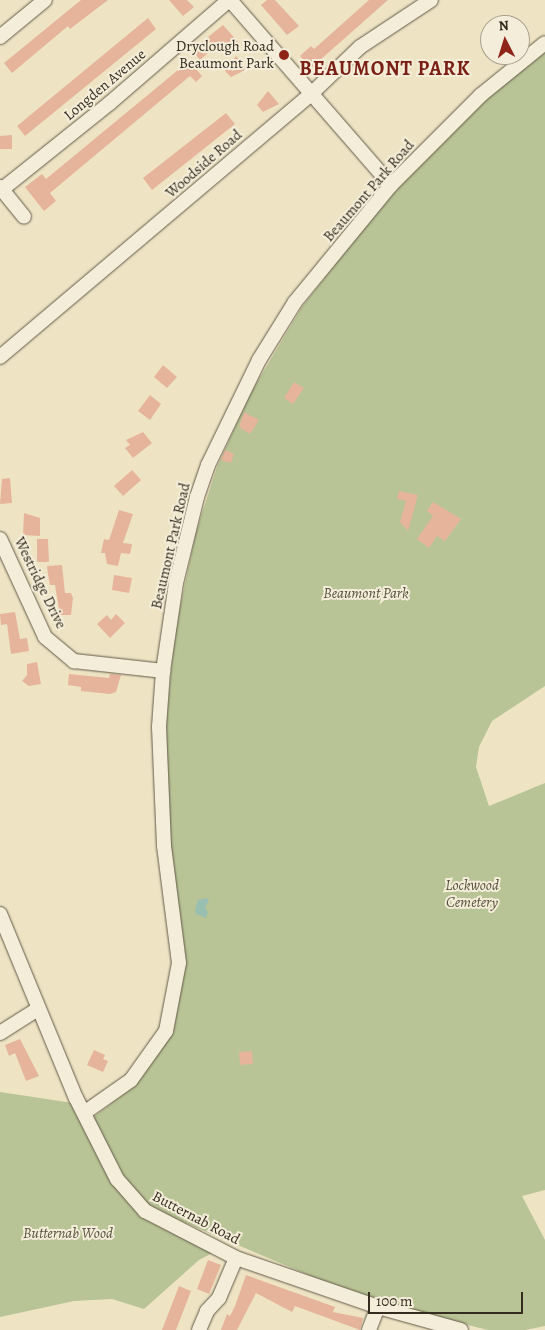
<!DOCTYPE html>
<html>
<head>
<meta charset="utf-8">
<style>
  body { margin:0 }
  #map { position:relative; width:545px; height:1330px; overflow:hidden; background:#eee4c4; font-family:Alegreya,serif }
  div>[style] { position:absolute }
  .green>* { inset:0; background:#b8c495 }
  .water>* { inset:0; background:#99bfb1 }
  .building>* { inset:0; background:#e6b49a }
  .roads { filter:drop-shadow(0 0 1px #635948) drop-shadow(0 0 1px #635948) }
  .minor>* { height:14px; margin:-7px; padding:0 7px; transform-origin:7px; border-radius:7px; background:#f4edd9 }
  .dots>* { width:14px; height:14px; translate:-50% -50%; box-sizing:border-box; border:2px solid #f4edd9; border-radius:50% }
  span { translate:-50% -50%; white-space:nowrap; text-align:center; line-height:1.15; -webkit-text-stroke:4px #f4edd9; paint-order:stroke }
  .poi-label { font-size:15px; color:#352b1e }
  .right { translate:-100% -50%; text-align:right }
  .street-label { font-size:15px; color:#352b1e }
  .park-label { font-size:15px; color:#56513c; font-style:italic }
  .district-label { font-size:20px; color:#7a1f14; font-weight:700; letter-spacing:1px }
  .north { position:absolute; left:480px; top:15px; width:50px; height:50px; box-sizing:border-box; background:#f4edd9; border:1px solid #a89f8e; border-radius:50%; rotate:355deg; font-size:14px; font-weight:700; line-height:20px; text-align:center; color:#352b1e }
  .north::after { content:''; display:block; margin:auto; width:18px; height:22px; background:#8f2418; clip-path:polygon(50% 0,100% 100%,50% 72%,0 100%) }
  .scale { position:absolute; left:368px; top:1292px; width:155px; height:22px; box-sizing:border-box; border:2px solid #352b1e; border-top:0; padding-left:6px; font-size:15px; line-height:18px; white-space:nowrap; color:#352b1e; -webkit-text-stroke:4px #f4edd9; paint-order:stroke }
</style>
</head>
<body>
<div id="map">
  <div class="green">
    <div style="clip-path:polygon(545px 51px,545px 686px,492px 721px,479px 747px,476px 767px,489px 806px,545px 783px,545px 1190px,522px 1196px,545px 1240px,545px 1326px,525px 1330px,488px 1330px,370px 1301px,143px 1205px,119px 1175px,91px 1119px,136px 1085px,173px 1032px,186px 960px,170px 842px,166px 724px,175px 631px,196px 532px,217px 467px,250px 394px,302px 307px,404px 176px,486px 97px)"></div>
    <div style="clip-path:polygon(0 1092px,73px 1103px,112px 1180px,216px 1251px,199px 1260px,144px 1309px,112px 1299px,74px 1301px,0 1317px)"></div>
  </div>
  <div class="water">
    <div style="clip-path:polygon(207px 898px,209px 901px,205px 907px,208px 912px,206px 918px,196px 914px,195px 909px,198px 900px)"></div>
  </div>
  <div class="building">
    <div style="clip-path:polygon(81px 0,108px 0,70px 29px,68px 26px,12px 73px,4px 63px)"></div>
    <div style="clip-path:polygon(169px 0,187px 0,194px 7px,183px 16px)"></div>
    <div style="clip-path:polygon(267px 0,275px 0,299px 26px,287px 35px,261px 5px)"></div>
    <div style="clip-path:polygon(369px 0,388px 0,311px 68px,300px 56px,311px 46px,314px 49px)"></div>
    <div style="clip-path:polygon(148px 18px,156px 29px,25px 136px,17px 126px)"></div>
    <div style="clip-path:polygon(223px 25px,240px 44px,227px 56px,217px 45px,200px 60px,192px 50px)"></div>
    <div style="clip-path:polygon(236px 56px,247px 69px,231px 77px,225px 71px)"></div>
    <div style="clip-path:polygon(189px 61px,202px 76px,196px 82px,190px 76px,50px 193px,56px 201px,44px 211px,25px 187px,42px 174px,46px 179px)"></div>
    <div style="clip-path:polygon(268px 91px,279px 104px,263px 112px,257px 105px)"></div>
    <div style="clip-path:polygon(226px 113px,235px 124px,152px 190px,143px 178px)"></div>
    <div style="clip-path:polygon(12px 135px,12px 149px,0 149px,0 136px)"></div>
    <div style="clip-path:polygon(163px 365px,177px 377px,167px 388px,154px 377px)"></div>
    <div style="clip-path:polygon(294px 382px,304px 388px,293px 404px,284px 398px)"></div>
    <div style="clip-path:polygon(150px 395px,161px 404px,150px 420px,138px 411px)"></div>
    <div style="clip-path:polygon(244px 412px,259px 420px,250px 434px,239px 427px)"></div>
    <div style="clip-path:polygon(143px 432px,152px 443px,133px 458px,125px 448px,130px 445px,126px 440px)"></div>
    <div style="clip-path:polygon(225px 450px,234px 454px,231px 463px,221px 460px)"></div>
    <div style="clip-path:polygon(132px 470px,141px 480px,123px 496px,114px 486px)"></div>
    <div style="clip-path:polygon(10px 478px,12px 503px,0 504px,2px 479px)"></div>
    <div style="clip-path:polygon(399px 491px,418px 495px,408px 531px,400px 522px,406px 501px,397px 499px)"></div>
    <div style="clip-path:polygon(433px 502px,461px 519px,445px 541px,437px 536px,429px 548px,417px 539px,433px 516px,427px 511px)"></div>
    <div style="clip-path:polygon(119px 510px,133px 514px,123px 543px,132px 544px,130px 554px,121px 553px,118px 566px,107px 564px,105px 553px,101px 553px,104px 539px,109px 540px)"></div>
    <div style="clip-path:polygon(24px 513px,40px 518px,40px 536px,23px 535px)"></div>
    <div style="clip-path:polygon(37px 539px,48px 539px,49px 562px,37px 562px)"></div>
    <div style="clip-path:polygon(62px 565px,65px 593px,71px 593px,73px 598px,71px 615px,60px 615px,55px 585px,50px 585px,48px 574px,47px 566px)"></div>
    <div style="clip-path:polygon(114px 575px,132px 578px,129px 593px,112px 590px)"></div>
    <div style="clip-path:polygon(15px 612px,20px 639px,27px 638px,29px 651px,11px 654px,7px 624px,1px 625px,0 614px)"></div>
    <div style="clip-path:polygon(116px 614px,125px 623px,110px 638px,97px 624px,107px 615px,111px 620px)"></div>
    <div style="clip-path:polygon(37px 662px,41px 684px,29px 686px,22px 681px,27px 675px,27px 664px)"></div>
    <div style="clip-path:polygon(69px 674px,109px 678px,110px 674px,121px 675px,116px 692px,110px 694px,81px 691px,81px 687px,68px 685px)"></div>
    <div style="clip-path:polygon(20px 1039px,39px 1076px,26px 1081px,15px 1053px,9px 1056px,5px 1045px)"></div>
    <div style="clip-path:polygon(94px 1050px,105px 1055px,103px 1059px,108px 1061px,103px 1072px,87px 1065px)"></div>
    <div style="clip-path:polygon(252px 1051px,253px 1064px,240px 1065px,239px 1052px)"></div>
    <div style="clip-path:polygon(208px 1260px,221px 1265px,209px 1294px,197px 1289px)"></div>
    <div style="clip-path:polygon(246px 1275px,335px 1307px,333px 1312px,363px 1318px,360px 1330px,295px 1306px,292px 1312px,256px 1293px,237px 1330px,221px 1330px,227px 1314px,230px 1316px,235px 1306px)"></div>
    <div style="clip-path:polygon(179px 1286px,191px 1291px,176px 1330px,162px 1330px)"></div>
  </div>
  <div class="roads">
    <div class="minor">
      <div style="left:230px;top:0;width:245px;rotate:49deg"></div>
      <div style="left:0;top:37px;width:58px;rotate:-39.4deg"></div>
      <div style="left:0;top:187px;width:38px;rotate:51deg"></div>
      <div style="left:0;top:191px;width:141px;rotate:-38.7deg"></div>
      <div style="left:110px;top:103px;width:157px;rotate:-40.9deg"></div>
      <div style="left:0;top:357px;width:406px;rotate:-40.2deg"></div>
      <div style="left:310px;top:95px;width:69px;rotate:-43.8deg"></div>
      <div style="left:360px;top:47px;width:85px;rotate:-33.5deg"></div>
      <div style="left:0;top:539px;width:108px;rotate:65.3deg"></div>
      <div style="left:45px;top:637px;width:38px;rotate:40deg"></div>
      <div style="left:74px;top:661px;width:90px;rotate:6.4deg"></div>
      <div style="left:0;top:914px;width:199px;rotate:67.6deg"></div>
      <div style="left:76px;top:1098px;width:91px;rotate:63.2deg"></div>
      <div style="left:117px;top:1179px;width:43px;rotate:48.8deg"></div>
      <div style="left:145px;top:1211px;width:102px;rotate:27.3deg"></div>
      <div style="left:236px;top:1258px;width:150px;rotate:19deg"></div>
      <div style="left:378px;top:1307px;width:86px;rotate:15.5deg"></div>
      <div style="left:0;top:1033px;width:45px;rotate:-32.3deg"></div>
      <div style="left:84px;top:1113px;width:57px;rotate:-35.1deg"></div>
      <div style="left:131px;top:1080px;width:60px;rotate:-54.5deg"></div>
      <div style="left:166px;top:1031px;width:69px;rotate:-79.2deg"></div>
      <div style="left:179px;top:963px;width:118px;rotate:-97.3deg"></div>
      <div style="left:164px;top:846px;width:119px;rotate:-92.4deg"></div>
      <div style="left:159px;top:727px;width:56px;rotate:-85.9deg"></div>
      <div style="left:163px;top:671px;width:89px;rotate:-81.6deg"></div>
      <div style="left:176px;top:583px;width:89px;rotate:-76.3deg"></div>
      <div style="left:197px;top:497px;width:34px;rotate:-71deg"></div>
      <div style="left:208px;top:465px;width:117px;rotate:-64.1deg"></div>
      <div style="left:259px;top:360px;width:68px;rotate:-58.2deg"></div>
      <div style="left:295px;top:302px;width:151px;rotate:-50.6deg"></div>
      <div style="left:391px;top:185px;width:127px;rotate:-45deg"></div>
      <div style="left:481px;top:95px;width:82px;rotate:-39.1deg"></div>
      <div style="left:199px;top:1330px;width:21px;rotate:-67deg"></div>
      <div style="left:207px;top:1311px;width:18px;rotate:-47deg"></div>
      <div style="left:219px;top:1298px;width:43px;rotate:-67deg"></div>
      <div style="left:369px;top:1330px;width:25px;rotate:-69deg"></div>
    </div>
  </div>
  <div class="dots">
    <div style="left:284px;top:55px;background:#8f2418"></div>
  </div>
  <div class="poi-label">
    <span class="right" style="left:274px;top:55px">Dryclough Road<br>Beaumont Park</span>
  </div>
  <div class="street-label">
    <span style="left:105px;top:85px;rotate:-40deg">Longden Avenue</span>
    <span style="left:204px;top:164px;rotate:-41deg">Woodside Road</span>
    <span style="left:369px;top:191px;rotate:-49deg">Beaumont Park Road</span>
    <span style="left:171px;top:546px;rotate:-77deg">Beaumont Park Road</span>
    <span style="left:40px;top:583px;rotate:64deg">Westridge Drive</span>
    <span style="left:196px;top:1218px;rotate:28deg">Butternab Road</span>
  </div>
  <div class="park-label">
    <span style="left:366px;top:594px">Beaumont Park</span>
    <span style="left:472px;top:894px">Lockwood<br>Cemetery</span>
    <span style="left:68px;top:1234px">Butternab Wood</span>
  </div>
  <div class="district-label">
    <span style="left:385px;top:68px">BEAUMONT PARK</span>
  </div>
  <div class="north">N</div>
  <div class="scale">100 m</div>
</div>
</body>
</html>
